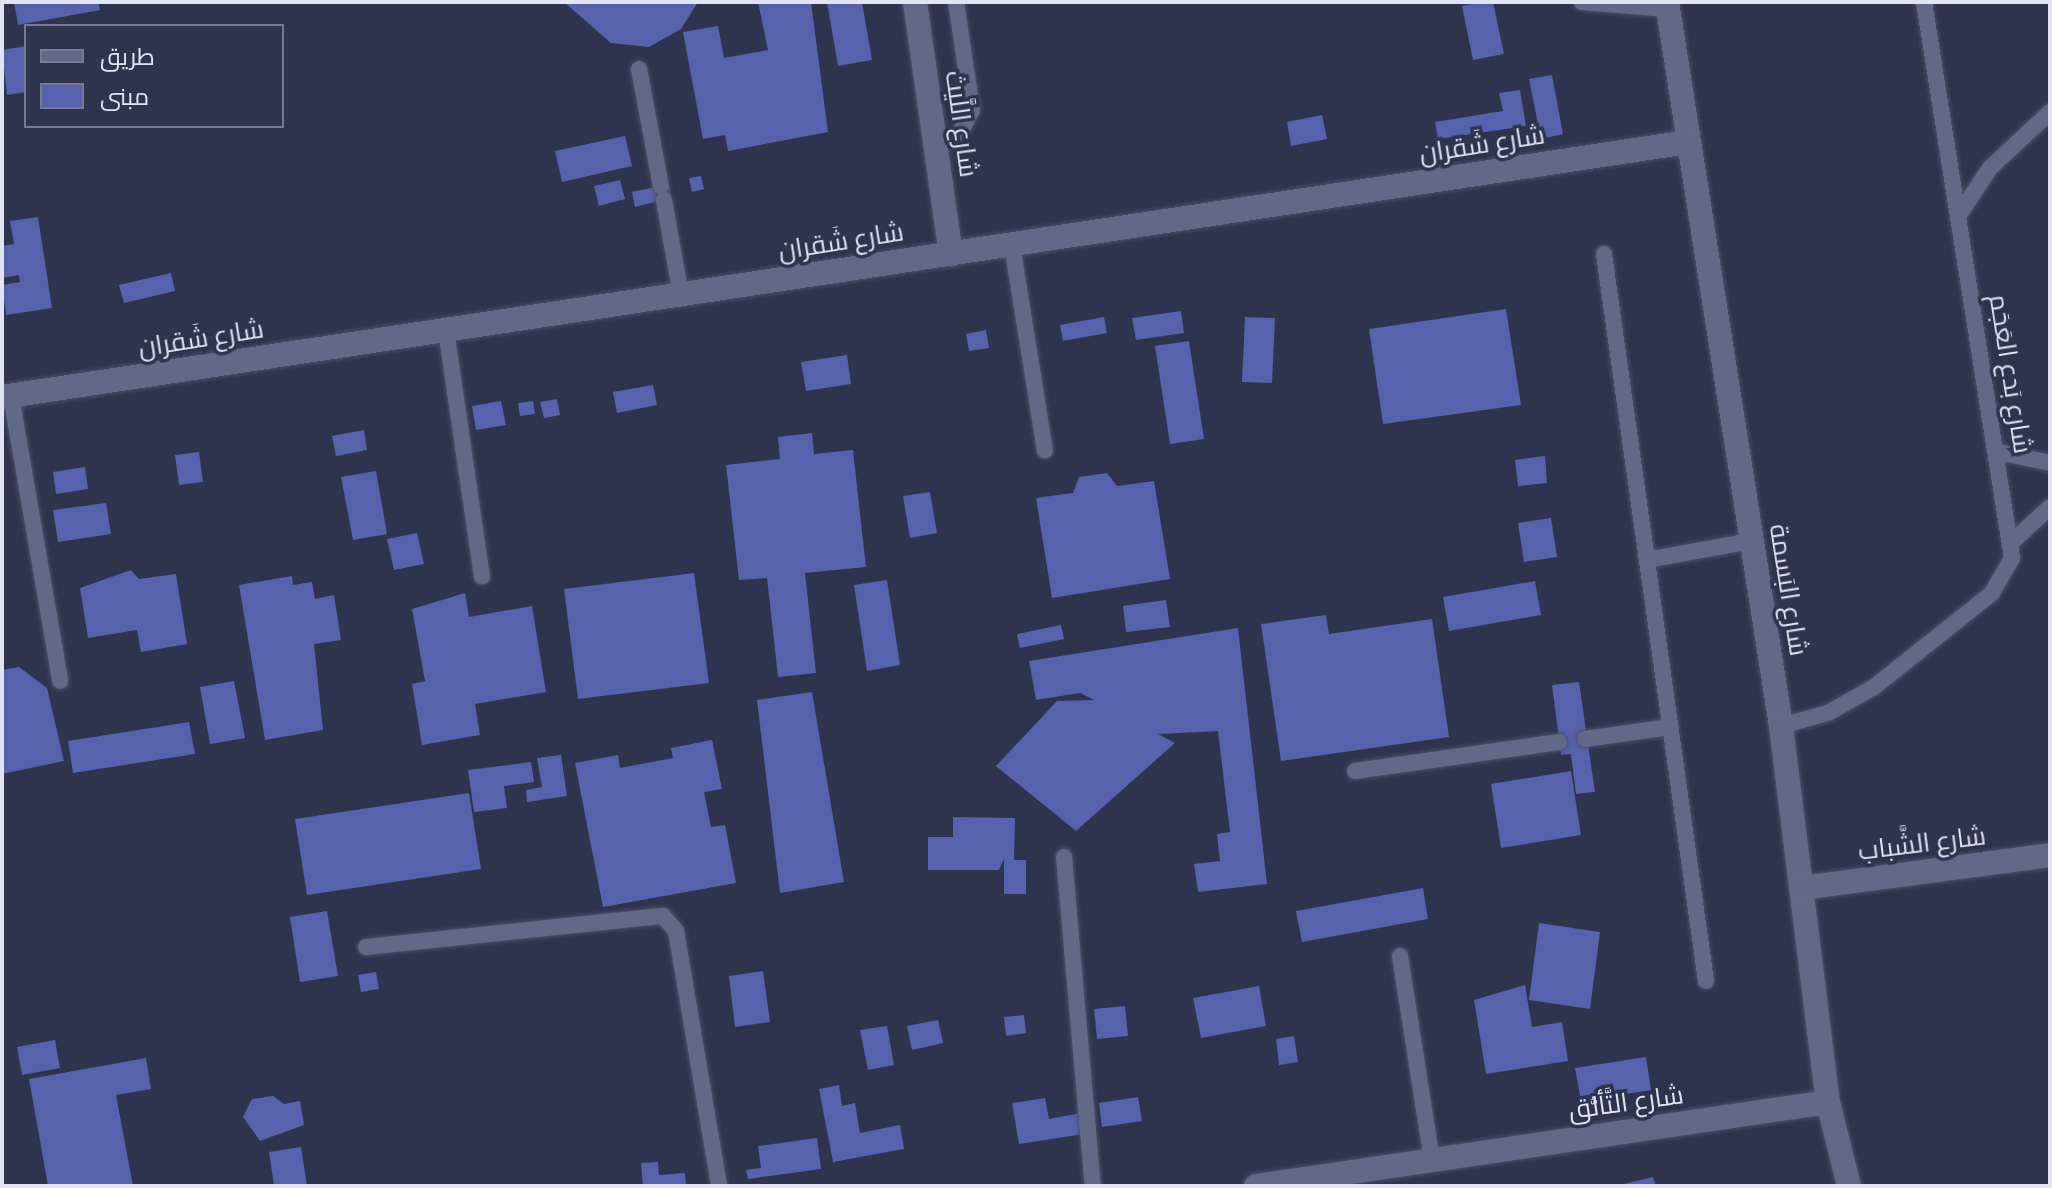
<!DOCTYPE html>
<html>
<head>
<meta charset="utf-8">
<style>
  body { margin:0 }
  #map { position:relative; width:2052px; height:1188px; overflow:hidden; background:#2e334e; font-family:Cabin,Cairo,sans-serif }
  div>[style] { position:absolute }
  .building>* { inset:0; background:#5662ac }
  .roads { filter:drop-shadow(0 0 2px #4b4f65) drop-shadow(0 0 2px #4b4f65) }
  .lane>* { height:16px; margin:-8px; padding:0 8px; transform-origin:8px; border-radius:8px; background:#626987 }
  .street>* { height:24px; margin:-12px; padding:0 12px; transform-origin:12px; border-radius:12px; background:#626987 }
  span { translate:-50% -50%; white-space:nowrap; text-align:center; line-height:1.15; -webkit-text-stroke:7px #2e334e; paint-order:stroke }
  .street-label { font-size:26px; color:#e0e4f5 }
  .frame { position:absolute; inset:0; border:4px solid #e0e4f5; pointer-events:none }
  .legend { position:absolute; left:24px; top:24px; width:260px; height:104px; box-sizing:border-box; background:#2e334e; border:2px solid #757a91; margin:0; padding:10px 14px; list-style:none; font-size:24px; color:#e0e4f5 }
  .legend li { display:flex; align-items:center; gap:16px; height:40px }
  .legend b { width:40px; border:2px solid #757a91 }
</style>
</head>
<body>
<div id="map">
  <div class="building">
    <div style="clip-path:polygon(14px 2px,98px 2px,100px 10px,18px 25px)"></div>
    <div style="clip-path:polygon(564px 2px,698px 2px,681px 29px,649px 47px,611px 43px)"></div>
    <div style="clip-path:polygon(758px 2px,811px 2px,828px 132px,728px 151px,725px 135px,703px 139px,683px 32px,718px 26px,724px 58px,768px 50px)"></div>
    <div style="clip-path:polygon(827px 2px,862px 2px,872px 60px,838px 66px)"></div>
    <div style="clip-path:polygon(1483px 2px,1493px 2px,1504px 54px,1473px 60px,1462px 6px)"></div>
    <div style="clip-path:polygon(26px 46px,26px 92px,7px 95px,2px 50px)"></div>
    <div style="clip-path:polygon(1552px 75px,1563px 134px,1541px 139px,1529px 79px)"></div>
    <div style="clip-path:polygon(1520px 90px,1526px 126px,1438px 139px,1435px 122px,1503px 111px,1499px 93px)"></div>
    <div style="clip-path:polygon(1322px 115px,1327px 139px,1291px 146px,1287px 122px)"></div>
    <div style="clip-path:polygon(625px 136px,632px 166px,562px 182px,555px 151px)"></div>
    <div style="clip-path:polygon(701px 176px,704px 189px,692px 192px,689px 178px)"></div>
    <div style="clip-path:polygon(620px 180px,625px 199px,599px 206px,594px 186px)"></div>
    <div style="clip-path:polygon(669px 184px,671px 198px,635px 207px,632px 192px)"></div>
    <div style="clip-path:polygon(38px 217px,52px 308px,6px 315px,2px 285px,20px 282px,19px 275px,2px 278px,2px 246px,14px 244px,10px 221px)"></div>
    <div style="clip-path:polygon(171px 273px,175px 291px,124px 303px,119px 285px)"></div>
    <div style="clip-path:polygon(1506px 309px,1521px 405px,1383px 424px,1369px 329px)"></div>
    <div style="clip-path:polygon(1181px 311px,1184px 333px,1136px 340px,1132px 318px)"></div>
    <div style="clip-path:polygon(1104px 317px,1107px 333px,1063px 341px,1060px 325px)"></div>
    <div style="clip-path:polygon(1245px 317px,1275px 318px,1272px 383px,1242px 382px)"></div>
    <div style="clip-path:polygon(986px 330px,989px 348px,969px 351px,966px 334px)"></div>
    <div style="clip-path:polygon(1189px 341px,1204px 439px,1170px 444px,1155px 346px)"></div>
    <div style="clip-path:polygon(847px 355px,851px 384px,806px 391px,801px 362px)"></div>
    <div style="clip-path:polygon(653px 385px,657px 405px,617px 413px,613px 392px)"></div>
    <div style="clip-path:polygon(557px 399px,560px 415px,544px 418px,540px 402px)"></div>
    <div style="clip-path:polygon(501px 401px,506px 425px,476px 430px,472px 406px)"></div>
    <div style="clip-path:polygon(533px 401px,535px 414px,520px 416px,518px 403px)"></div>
    <div style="clip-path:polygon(364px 430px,367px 450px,336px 456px,332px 436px)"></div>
    <div style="clip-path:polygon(812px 433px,814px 454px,853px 450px,866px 567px,805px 573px,816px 673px,778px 677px,767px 578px,739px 580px,726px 465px,780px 459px,778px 437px)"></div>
    <div style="clip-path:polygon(199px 452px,203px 482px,179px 485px,175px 455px)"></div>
    <div style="clip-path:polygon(1545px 456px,1547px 483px,1518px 486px,1515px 460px)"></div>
    <div style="clip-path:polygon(85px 467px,88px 489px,56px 494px,53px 472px)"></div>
    <div style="clip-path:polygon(376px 471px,387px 534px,353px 540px,341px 477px)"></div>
    <div style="clip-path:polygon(1107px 473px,1117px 486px,1154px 481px,1170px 579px,1052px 598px,1036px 498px,1073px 493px,1079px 477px)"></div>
    <div style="clip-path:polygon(930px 492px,937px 533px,910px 538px,903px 496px)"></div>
    <div style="clip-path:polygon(106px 503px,111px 534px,58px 542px,53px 510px)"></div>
    <div style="clip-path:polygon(1551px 518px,1557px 557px,1524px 562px,1518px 523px)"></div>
    <div style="clip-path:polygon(417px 533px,424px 564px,394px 570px,387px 539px)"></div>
    <div style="clip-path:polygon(131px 570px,139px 579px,176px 574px,187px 644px,141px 652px,137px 630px,88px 638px,80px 588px)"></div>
    <div style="clip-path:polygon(694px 573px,709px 683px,578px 699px,564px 589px)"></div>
    <div style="clip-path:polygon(292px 576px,293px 585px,312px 582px,315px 599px,334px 595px,341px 640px,314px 644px,323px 730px,265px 740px,239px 585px)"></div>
    <div style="clip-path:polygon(887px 580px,900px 665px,867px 671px,854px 585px)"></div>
    <div style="clip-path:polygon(1535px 581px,1541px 615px,1449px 631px,1443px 597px)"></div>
    <div style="clip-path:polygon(465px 593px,469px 617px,532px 606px,546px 692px,475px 704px,480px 735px,422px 745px,412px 684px,425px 681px,412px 609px)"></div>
    <div style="clip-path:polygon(1166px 600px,1170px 627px,1126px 632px,1123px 606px)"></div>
    <div style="clip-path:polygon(1326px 615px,1329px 634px,1432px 619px,1449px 737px,1281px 761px,1261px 624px)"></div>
    <div style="clip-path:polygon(1061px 625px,1064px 639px,1020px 648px,1017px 634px)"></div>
    <div style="clip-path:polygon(1238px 628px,1267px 884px,1198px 892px,1194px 864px,1220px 861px,1217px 834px,1230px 832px,1218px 731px,1158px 734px,1175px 743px,1076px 831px,996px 766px,1057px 701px,1094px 700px,1080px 693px,1036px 700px,1029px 661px)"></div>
    <div style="clip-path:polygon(19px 667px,47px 688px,64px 761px,2px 774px,2px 670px)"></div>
    <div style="clip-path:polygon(234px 681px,245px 738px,210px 744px,200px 687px)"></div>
    <div style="clip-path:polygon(1579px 682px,1595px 792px,1576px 794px,1571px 754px,1561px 755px,1552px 685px)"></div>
    <div style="clip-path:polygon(812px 692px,844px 882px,780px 893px,757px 700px)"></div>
    <div style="clip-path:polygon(189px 722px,195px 754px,73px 773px,68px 741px)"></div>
    <div style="clip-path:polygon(712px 740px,722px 789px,704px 792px,711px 827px,725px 825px,736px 883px,603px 907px,575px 763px,618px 755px,620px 768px,673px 758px,671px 748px)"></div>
    <div style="clip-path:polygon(561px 755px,567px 796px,527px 802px,526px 790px,542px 787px,537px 758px)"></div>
    <div style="clip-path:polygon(531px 762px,534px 782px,504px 786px,507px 808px,474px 812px,468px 770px)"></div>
    <div style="clip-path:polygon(1571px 771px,1581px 835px,1501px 848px,1491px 784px)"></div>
    <div style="clip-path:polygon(469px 793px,481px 869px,307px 895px,295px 819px)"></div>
    <div style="clip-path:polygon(953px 817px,1015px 818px,1014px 860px,1026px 860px,1026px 894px,1004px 894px,1004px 859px,999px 870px,928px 870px,928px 837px,953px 837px)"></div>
    <div style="clip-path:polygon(1423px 888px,1428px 919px,1302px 942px,1296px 911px)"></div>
    <div style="clip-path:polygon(327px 911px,338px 976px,300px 982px,290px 917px)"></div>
    <div style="clip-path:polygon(1539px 923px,1600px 932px,1590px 1009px,1529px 1000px)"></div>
    <div style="clip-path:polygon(763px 971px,770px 1022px,735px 1027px,729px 976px)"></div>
    <div style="clip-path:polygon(376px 972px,379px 989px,361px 992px,358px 975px)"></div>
    <div style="clip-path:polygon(1525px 985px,1532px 1027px,1562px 1022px,1568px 1061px,1486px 1074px,1474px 1000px)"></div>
    <div style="clip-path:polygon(1259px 986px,1266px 1026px,1201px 1038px,1193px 998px)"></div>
    <div style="clip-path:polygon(1125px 1006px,1128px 1036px,1097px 1039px,1094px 1009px)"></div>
    <div style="clip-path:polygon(1024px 1015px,1026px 1033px,1006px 1036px,1004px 1017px)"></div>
    <div style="clip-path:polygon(938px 1020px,943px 1043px,912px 1050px,907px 1026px)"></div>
    <div style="clip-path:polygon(887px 1026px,894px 1065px,868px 1070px,860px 1030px)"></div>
    <div style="clip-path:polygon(1294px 1036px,1298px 1062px,1279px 1065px,1276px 1039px)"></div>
    <div style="clip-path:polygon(55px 1040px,60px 1068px,22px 1075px,17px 1047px)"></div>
    <div style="clip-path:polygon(1646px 1057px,1651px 1090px,1581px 1101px,1575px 1068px)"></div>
    <div style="clip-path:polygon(146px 1058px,151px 1089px,116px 1095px,133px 1186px,48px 1186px,29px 1079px)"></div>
    <div style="clip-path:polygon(839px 1085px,842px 1106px,855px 1103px,860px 1133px,900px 1125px,904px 1149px,833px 1162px,819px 1089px)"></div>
    <div style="clip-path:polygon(273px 1096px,284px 1104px,300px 1101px,304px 1125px,260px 1141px,243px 1117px,252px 1099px)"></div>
    <div style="clip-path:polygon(1138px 1097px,1142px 1121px,1102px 1127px,1099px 1103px)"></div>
    <div style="clip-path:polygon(1045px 1098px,1049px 1119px,1081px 1113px,1084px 1134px,1019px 1144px,1012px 1103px)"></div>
    <div style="clip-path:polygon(817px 1138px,821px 1169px,748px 1179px,746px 1170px,761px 1168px,758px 1146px)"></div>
    <div style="clip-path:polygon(301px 1147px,307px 1186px,274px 1186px,269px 1152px)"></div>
    <div style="clip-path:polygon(658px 1162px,659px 1175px,685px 1173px,686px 1186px,643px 1186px,641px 1163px)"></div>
    <div style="clip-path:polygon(1653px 1177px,1656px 1186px,1620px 1186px,1620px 1185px)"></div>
  </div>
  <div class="roads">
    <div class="lane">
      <div style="left:1582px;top:2px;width:86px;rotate:4.7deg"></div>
      <div style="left:639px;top:69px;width:119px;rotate:79.4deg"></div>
      <div style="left:936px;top:145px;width:23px;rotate:-20deg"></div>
      <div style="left:958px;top:137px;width:30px;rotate:-63deg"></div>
      <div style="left:972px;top:110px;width:109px;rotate:-98.4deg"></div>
      <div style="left:664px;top:200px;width:97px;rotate:79.9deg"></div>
      <div style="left:1959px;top:215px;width:56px;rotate:-56.6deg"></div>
      <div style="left:1990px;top:168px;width:82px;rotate:-43deg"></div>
      <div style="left:1012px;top:245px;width:208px;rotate:80.9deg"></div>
      <div style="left:1604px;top:254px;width:734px;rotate:82.01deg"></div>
      <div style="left:446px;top:330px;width:249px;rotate:81.7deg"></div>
      <div style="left:11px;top:396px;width:289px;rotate:80.2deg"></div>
      <div style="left:1998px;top:452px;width:53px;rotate:11.9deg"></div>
      <div style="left:2013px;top:541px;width:50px;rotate:-42.6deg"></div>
      <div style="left:1647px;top:560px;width:107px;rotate:-10.3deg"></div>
      <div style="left:1781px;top:726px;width:49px;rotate:-15.5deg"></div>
      <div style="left:1828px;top:713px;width:53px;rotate:-29.5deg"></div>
      <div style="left:1874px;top:687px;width:151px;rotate:-38.5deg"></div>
      <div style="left:1992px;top:593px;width:40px;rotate:-60.3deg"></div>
      <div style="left:2012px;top:558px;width:563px;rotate:-98.99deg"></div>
      <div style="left:1585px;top:739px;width:86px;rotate:-8deg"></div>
      <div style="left:1355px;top:771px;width:206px;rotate:-8.1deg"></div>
      <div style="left:1064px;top:857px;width:330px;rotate:85deg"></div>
      <div style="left:366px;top:947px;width:299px;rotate:-6deg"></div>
      <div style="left:663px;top:916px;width:20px;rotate:49deg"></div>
      <div style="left:676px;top:931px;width:259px;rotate:80.4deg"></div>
      <div style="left:1400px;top:956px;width:206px;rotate:81.1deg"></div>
    </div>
    <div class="street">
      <div style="left:915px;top:2px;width:255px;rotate:81.9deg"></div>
      <div style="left:1667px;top:2px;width:733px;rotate:81.05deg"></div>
      <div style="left:1781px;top:726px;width:379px;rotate:82.9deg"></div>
      <div style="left:1828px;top:1102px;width:87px;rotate:76deg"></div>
      <div style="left:2px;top:397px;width:1706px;rotate:-8.6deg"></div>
      <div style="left:1801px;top:888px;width:251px;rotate:-7.5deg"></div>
      <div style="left:1256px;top:1186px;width:578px;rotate:-8.35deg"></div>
    </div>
  </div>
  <div class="street-label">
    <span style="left:961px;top:124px;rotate:82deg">شارع اللَّيث</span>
    <span style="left:1482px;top:145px;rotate:-9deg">شارع شَقران</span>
    <span style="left:841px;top:242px;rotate:-9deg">شارع شَقران</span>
    <span style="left:201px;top:339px;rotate:-9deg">شارع شَقران</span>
    <span style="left:2010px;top:374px;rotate:81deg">شارع بَدع العَجَم</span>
    <span style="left:1788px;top:590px;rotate:81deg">شارع البَسمة</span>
    <span style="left:1922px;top:844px;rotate:-7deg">شارع الشَّباب</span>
    <span style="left:1626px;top:1103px;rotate:-8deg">شارع التَّألُّق</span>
  </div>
  <div class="frame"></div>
  <ul class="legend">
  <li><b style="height:10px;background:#626987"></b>طريق</li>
  <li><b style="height:22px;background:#5662ac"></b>مبنى</li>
  </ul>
</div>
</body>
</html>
